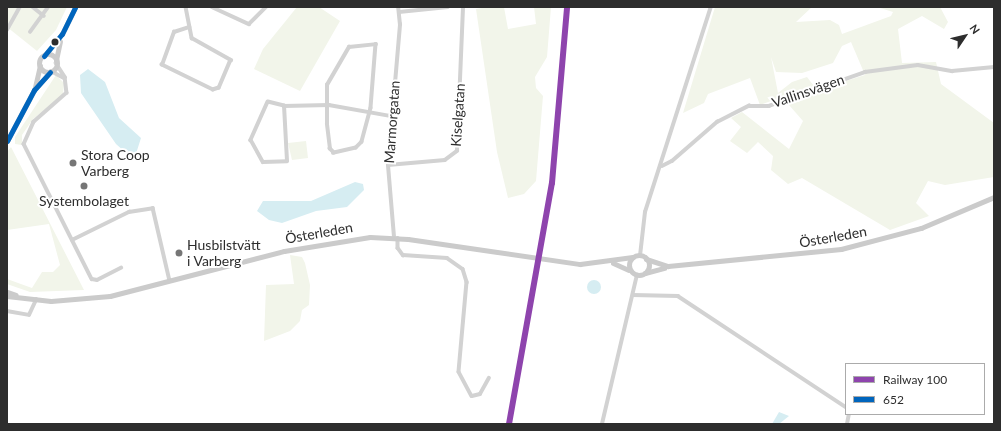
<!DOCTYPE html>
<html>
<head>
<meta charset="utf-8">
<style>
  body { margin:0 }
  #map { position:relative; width:1001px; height:431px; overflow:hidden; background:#fff; font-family:Lato,sans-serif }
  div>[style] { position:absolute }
  .green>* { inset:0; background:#f2f5ea }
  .water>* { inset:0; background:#d6edf2 }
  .round { border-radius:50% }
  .street>* { height:3.5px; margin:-1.75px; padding:0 1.75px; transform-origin:1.75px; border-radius:1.75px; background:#d2d2d2 }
  .secondary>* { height:5px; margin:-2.5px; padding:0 2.5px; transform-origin:2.5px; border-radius:2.5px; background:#cbcbcb }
  .secondary>.ring { margin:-2.5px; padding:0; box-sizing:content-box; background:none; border:5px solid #cbcbcb; border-radius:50% }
  .bus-1>* { height:5px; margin:-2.5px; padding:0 2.5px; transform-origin:2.5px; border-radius:2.5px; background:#0065bd }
  .rail-1>* { height:6px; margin:-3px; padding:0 3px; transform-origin:3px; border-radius:3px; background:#8e44ad }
  .dots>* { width:11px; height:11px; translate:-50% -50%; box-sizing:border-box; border:2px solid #fff; border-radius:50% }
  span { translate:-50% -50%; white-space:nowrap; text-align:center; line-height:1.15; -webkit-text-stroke:4px #fff; paint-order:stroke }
  .street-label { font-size:14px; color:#2d2d2d }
  .poi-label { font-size:14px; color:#2d2d2d }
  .left { translate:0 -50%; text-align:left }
  .frame { position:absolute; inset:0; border:8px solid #2d2d2d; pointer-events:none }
  .legend { position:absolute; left:845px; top:363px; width:140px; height:52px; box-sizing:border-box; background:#fff; border:1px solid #ababab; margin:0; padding:5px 7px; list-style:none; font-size:12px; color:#2d2d2d }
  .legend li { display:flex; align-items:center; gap:8px; height:20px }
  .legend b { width:20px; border:1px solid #ababab }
  .north { position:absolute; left:945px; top:16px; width:40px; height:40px; -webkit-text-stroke:3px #fff; paint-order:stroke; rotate:55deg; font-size:11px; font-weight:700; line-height:16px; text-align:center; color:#2d2d2d }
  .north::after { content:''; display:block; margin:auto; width:14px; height:18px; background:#2d2d2d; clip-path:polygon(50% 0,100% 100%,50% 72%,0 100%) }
</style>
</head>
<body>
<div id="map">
  <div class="green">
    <div style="clip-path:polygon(7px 7px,67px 7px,56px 30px,37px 51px,7px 27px)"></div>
    <div style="clip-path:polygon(297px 7px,319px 7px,340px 21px,300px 91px,254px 69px,263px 49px)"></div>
    <div style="clip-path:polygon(488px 7px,504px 7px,508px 29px,536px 24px,534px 7px,551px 7px,547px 57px,535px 77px,536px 88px,543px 96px,536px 181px,524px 194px,508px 198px,497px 152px,476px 9px)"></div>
    <div style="clip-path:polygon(evenodd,715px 7px,812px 7px,796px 22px,830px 20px,839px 25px,842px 34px,891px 16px,893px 12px,877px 7px,940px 7px,948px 22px,944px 29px,922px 16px,898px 29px,902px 63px,936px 62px,941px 84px,994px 123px,994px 177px,945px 185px,928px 181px,916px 203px,929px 216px,890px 230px,802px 178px,788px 184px,771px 170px,773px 156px,758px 142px,747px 153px,730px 141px,741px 127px,731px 118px,742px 112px,789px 149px,803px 121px,782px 97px,760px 105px,750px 78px,708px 94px,704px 103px,683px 113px,715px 7px,851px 42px,865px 75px,817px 90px,807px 77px,792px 82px,778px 93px,771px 57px,776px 72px,802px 73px,833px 63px,842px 46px,851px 42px)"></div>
    <div style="clip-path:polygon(56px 75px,64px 83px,63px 95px,33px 119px,22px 135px,22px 145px,15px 144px,15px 137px)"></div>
    <div style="clip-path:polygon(306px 141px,308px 158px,292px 160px,288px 143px)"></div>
    <div style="clip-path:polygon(11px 147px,84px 290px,30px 292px,7px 284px,7px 279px,32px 288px,42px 272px,53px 272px,60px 265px,49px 224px,7px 230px,7px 152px)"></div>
    <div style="clip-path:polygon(290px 255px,302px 257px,305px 263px,310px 285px,309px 305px,302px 310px,300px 321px,290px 331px,264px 341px,266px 285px,294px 284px)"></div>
  </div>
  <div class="water">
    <div style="clip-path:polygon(88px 69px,105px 82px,119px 118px,141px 138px,134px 160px,116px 144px,81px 93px,80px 75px)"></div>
    <div style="clip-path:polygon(355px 182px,363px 184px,364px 190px,347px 207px,316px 211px,282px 223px,269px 220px,257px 211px,263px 201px,311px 201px)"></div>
    <div class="round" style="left:587px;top:280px;width:14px;height:14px"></div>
    <div style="clip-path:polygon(779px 412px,789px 416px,779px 424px,772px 424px)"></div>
  </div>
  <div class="street">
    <div style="left:33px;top:7px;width:14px;rotate:39deg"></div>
    <div style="left:186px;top:7px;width:32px;rotate:79deg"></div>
    <div style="left:192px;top:38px;width:45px;rotate:29.4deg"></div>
    <div style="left:231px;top:60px;width:30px;rotate:113deg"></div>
    <div style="left:219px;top:88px;width:6px;rotate:162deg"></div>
    <div style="left:213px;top:90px;width:57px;rotate:-153.9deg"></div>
    <div style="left:162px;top:65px;width:35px;rotate:-70deg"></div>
    <div style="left:174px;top:32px;width:16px;rotate:-18deg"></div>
    <div style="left:212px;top:7px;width:41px;rotate:24.7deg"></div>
    <div style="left:249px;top:24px;width:24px;rotate:-45deg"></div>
    <div style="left:399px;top:12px;width:49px;rotate:-5.8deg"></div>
    <div style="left:7px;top:30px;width:26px;rotate:-61deg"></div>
    <div style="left:30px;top:32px;width:31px;rotate:-54deg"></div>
    <div style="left:376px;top:44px;width:64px;rotate:94.5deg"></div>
    <div style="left:371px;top:108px;width:35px;rotate:105deg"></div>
    <div style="left:362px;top:142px;width:8px;rotate:135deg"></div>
    <div style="left:356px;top:148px;width:23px;rotate:167deg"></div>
    <div style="left:334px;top:153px;width:6px;rotate:-135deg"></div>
    <div style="left:330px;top:149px;width:25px;rotate:-97deg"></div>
    <div style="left:327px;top:124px;width:39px;rotate:-90deg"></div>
    <div style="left:327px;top:85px;width:44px;rotate:-59.9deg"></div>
    <div style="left:349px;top:47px;width:27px;rotate:-6deg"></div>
    <div style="left:56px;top:63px;width:17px;rotate:57deg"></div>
    <div style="left:65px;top:77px;width:16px;rotate:83deg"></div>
    <div style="left:67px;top:93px;width:44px;rotate:138.7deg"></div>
    <div style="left:34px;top:122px;width:24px;rotate:114deg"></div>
    <div style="left:24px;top:144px;width:151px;rotate:63.3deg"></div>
    <div style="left:92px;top:279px;width:5px;rotate:11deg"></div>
    <div style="left:97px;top:280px;width:27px;rotate:-27deg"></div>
    <div style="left:51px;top:71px;width:15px;rotate:28deg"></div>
    <div style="left:284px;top:106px;width:16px;rotate:-166deg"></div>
    <div style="left:268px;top:102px;width:42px;rotate:114.1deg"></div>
    <div style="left:251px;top:140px;width:25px;rotate:61deg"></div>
    <div style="left:263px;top:162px;width:24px;rotate:-2deg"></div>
    <div style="left:287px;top:161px;width:55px;rotate:-93.1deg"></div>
    <div style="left:284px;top:106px;width:45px;rotate:-1.3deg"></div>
    <div style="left:329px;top:105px;width:63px;rotate:10.1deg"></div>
    <div style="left:388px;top:165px;width:57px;rotate:-5deg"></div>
    <div style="left:445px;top:160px;width:15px;rotate:-37deg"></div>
    <div style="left:457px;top:151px;width:144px;rotate:-87.6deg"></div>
    <div style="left:662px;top:166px;width:11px;rotate:-27deg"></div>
    <div style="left:672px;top:161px;width:60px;rotate:-40.9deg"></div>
    <div style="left:717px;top:122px;width:36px;rotate:-27deg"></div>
    <div style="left:749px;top:106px;width:20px"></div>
    <div style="left:769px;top:106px;width:102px;rotate:-19.5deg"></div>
    <div style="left:865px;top:72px;width:53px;rotate:-7.5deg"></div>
    <div style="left:918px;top:65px;width:35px;rotate:10deg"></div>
    <div style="left:952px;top:71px;width:42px;rotate:-5.4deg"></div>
    <div style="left:394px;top:237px;width:72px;rotate:-94.8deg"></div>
    <div style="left:388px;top:165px;width:141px;rotate:-85.1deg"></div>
    <div style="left:400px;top:25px;width:18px;rotate:-96deg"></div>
    <div style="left:398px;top:238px;width:10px;rotate:90deg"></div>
    <div style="left:398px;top:248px;width:9px;rotate:54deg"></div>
    <div style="left:403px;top:255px;width:44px;rotate:3.9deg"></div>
    <div style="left:447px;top:258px;width:19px;rotate:35deg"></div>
    <div style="left:463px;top:269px;width:14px;rotate:73deg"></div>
    <div style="left:467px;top:282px;width:90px;rotate:95.1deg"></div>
    <div style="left:459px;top:372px;width:27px;rotate:62deg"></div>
    <div style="left:472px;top:396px;width:8px;rotate:-14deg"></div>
    <div style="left:480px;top:394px;width:18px;rotate:-61deg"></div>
    <div style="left:72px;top:240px;width:64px;rotate:-26.2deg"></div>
    <div style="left:129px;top:212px;width:24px;rotate:-9deg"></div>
    <div style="left:153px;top:208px;width:75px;rotate:76.9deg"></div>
    <div style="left:640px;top:256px;width:44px;rotate:-83.5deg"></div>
    <div style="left:645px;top:212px;width:215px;rotate:-72.2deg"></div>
    <div style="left:633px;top:295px;width:45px;rotate:1.3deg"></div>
    <div style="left:678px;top:296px;width:201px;rotate:33.5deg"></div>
    <div style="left:7px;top:311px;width:22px;rotate:10deg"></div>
    <div style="left:29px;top:315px;width:17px;rotate:-65deg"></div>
    <div style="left:602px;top:424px;width:153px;rotate:-76.8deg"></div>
    <div style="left:847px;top:424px;width:10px;rotate:-79deg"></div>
  </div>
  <div class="secondary">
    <div class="ring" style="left:39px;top:54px;width:13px;height:13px"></div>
    <div style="left:44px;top:56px;width:28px;rotate:-51deg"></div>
    <div style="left:62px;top:34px;width:30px;rotate:-64deg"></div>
    <div style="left:56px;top:60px;width:19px;rotate:-78deg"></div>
    <div style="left:35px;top:87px;width:22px;rotate:-77deg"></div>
    <div style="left:7px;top:141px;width:58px;rotate:-62.1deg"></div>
    <div style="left:34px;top:90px;width:24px;rotate:-48deg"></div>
    <div class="ring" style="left:629px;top:255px;width:15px;height:15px"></div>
    <div style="left:646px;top:259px;width:23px;rotate:18deg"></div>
    <div style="left:668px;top:266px;width:174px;rotate:-5.6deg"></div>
    <div style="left:841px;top:249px;width:83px;rotate:-14.7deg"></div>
    <div style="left:921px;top:228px;width:79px;rotate:-23deg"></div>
    <div style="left:613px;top:263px;width:17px;rotate:24deg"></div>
    <div style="left:645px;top:273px;width:20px;rotate:-15deg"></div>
    <div style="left:7px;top:292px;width:9px;rotate:18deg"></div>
    <div style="left:7px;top:296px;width:44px;rotate:6.5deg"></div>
    <div style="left:51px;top:301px;width:59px;rotate:-4.8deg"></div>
    <div style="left:110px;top:296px;width:180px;rotate:-14.5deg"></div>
    <div style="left:284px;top:251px;width:87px;rotate:-9.2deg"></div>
    <div style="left:370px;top:237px;width:38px;rotate:3deg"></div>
    <div style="left:408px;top:239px;width:174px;rotate:8.3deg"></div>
    <div style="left:580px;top:264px;width:53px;rotate:-7.5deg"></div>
  </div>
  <div class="bus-1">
    <div style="left:44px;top:56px;width:28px;rotate:-51deg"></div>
    <div style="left:62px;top:34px;width:30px;rotate:-64deg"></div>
    <div style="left:7px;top:141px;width:58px;rotate:-62.1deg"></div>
    <div style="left:34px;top:90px;width:24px;rotate:-48deg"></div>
  </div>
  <div class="rail-1">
    <div style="left:509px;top:424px;width:245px;rotate:-79.9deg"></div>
    <div style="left:552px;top:183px;width:177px;rotate:-85.1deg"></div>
  </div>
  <div class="dots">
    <div style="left:55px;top:42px;background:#2d2d2d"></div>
    <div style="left:73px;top:163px;background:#767676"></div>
    <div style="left:84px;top:186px;background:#767676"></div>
    <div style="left:179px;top:253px;background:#767676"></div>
  </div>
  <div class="street-label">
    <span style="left:808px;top:91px;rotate:-19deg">Vallinsvägen</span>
    <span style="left:458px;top:115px;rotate:-86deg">Kiselgatan</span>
    <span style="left:392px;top:122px;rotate:-86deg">Marmorgatan</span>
    <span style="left:319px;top:233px;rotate:-10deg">Österleden</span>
    <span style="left:833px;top:237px;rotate:-10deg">Österleden</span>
  </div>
  <div class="poi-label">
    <span class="left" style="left:81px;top:163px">Stora Coop<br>Varberg</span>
    <span style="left:84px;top:201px">Systembolaget</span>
    <span class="left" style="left:187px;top:253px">Husbilstvätt<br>i Varberg</span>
  </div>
  <div class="frame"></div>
  <ul class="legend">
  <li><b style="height:5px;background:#8e44ad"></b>Railway 100</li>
  <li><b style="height:5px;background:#0065bd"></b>652</li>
  </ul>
  <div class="north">N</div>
</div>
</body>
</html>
